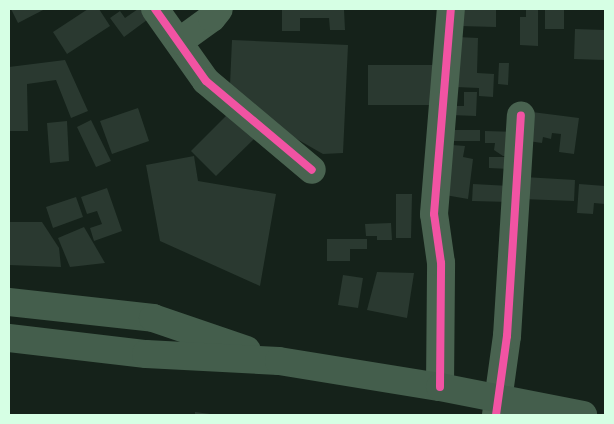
<!DOCTYPE html>
<html>
<head>
<meta charset="utf-8">
<style>
  body { margin:0 }
  #map { position:relative; width:614px; height:424px; overflow:hidden; background:#15221a; font-family:"Fira Sans",sans-serif }
  div>[style] { position:absolute }
  .building>* { inset:0; background:#2a3930 }
  .minor>* { height:28px; margin:-14px; padding:0 14px; transform-origin:14px; border-radius:14px; background:#496350 }
  .secondary>* { height:28px; margin:-14px; padding:0 14px; transform-origin:14px; border-radius:14px; background:#445e4c }
  .cycleway>* { height:8px; margin:-4px; padding:0 4px; transform-origin:4px; border-radius:4px; background:#f153a3 }
  span { translate:-50% -50%; white-space:nowrap; text-align:center; line-height:1.15; -webkit-text-stroke:4px #0f2819; paint-order:stroke }
  .frame { position:absolute; inset:0; border:10px solid #d6ffe4; pointer-events:none }
</style>
</head>
<body>
<div id="map">
  <div class="building">
    <div style="clip-path:polygon(11px 9px,45px 9px,18px 23px)"></div>
    <div style="clip-path:polygon(88px 9px,99px 9px,110px 26px,67px 54px,53px 32px)"></div>
    <div style="clip-path:polygon(138px 9px,145px 9px,151px 17px,124px 37px,110px 18px,120px 11px,125px 18px)"></div>
    <div style="clip-path:polygon(282px 9px,344px 9px,345px 30px,330px 30px,329px 18px,300px 18px,300px 31px,282px 31px)"></div>
    <div style="clip-path:polygon(460px 9px,496px 9px,496px 27px,460px 26px)"></div>
    <div style="clip-path:polygon(526px 9px,538px 9px,538px 46px,520px 45px,520px 17px,526px 17px)"></div>
    <div style="clip-path:polygon(545px 9px,564px 9px,564px 29px,545px 29px)"></div>
    <div style="clip-path:polygon(575px 29px,605px 30px,605px 60px,574px 59px)"></div>
    <div style="clip-path:polygon(457px 37px,478px 38px,477px 73px,494px 74px,493px 97px,479px 96px,479px 88px,456px 87px)"></div>
    <div style="clip-path:polygon(232px 40px,348px 45px,343px 153px,323px 154px,274px 126px,230px 85px)"></div>
    <div style="clip-path:polygon(65px 60px,88px 111px,71px 118px,56px 80px,27px 84px,28px 131px,9px 131px,9px 67px)"></div>
    <div style="clip-path:polygon(499px 63px,509px 63px,508px 85px,498px 84px)"></div>
    <div style="clip-path:polygon(368px 65px,434px 65px,434px 105px,368px 105px)"></div>
    <div style="clip-path:polygon(464px 92px,477px 92px,476px 116px,451px 115px,451px 106px,464px 106px)"></div>
    <div style="clip-path:polygon(138px 108px,149px 141px,112px 154px,100px 121px)"></div>
    <div style="clip-path:polygon(532px 112px,579px 118px,574px 154px,559px 152px,561px 134px,552px 133px,551px 139px,543px 137px,542px 143px,528px 141px)"></div>
    <div style="clip-path:polygon(229px 113px,255px 138px,216px 176px,191px 151px)"></div>
    <div style="clip-path:polygon(91px 120px,111px 161px,96px 167px,77px 127px)"></div>
    <div style="clip-path:polygon(67px 121px,69px 161px,50px 163px,47px 123px)"></div>
    <div style="clip-path:polygon(454px 130px,480px 130px,480px 141px,453px 141px)"></div>
    <div style="clip-path:polygon(485px 131px,514px 132px,513px 156px,503px 156px,494px 150px,495px 143px,485px 143px)"></div>
    <div style="clip-path:polygon(452px 145px,465px 146px,463px 157px,473px 159px,468px 199px,445px 195px)"></div>
    <div style="clip-path:polygon(194px 156px,198px 181px,276px 194px,260px 286px,160px 241px,146px 165px)"></div>
    <div style="clip-path:polygon(489px 157px,512px 157px,512px 169px,489px 168px)"></div>
    <div style="clip-path:polygon(524px 177px,575px 180px,574px 201px,522px 199px)"></div>
    <div style="clip-path:polygon(473px 184px,512px 186px,512px 202px,472px 201px)"></div>
    <div style="clip-path:polygon(579px 184px,605px 186px,605px 204px,594px 203px,593px 214px,577px 213px)"></div>
    <div style="clip-path:polygon(107px 188px,122px 231px,94px 241px,90px 228px,102px 224px,97px 211px,87px 214px,81px 197px)"></div>
    <div style="clip-path:polygon(396px 194px,412px 194px,411px 238px,396px 238px)"></div>
    <div style="clip-path:polygon(76px 197px,83px 217px,53px 228px,46px 207px)"></div>
    <div style="clip-path:polygon(9px 222px,42px 222px,59px 248px,61px 267px,9px 265px)"></div>
    <div style="clip-path:polygon(391px 223px,392px 240px,377px 240px,377px 236px,366px 236px,365px 224px)"></div>
    <div style="clip-path:polygon(84px 227px,105px 263px,70px 267px,58px 238px)"></div>
    <div style="clip-path:polygon(327px 239px,367px 239px,367px 249px,350px 249px,350px 261px,327px 261px)"></div>
    <div style="clip-path:polygon(377px 272px,414px 273px,407px 318px,367px 310px)"></div>
    <div style="clip-path:polygon(343px 275px,363px 278px,358px 308px,338px 305px)"></div>
    <div style="clip-path:polygon(195px 412px,210px 414px,210px 415px,195px 415px)"></div>
  </div>
  <div class="minor">
    <div style="left:155px;top:9px;width:88px;rotate:54.7deg"></div>
    <div style="left:206px;top:81px;width:138px;rotate:40deg"></div>
    <div style="left:180px;top:41px;width:39px;rotate:-36deg"></div>
    <div style="left:212px;top:18px;width:11px;rotate:-52deg"></div>
    <div style="left:440px;top:387px;width:124px;rotate:-89.5deg"></div>
    <div style="left:441px;top:263px;width:49px;rotate:-98.1deg"></div>
    <div style="left:434px;top:214px;width:206px;rotate:-85.3deg"></div>
    <div style="left:496px;top:415px;width:80px;rotate:-82.1deg"></div>
    <div style="left:507px;top:336px;width:221px;rotate:-86.4deg"></div>
  </div>
  <div class="secondary">
    <div style="left:9px;top:302px;width:145px;rotate:6.3deg"></div>
    <div style="left:153px;top:318px;width:99px;rotate:18.8deg"></div>
    <div style="left:9px;top:338px;width:138px;rotate:6.7deg"></div>
    <div style="left:146px;top:354px;width:133px;rotate:3deg"></div>
    <div style="left:279px;top:361px;width:163px;rotate:9.2deg"></div>
    <div style="left:440px;top:387px;width:146px;rotate:11.1deg"></div>
  </div>
  <div class="cycleway">
    <div style="left:155px;top:9px;width:88px;rotate:54.7deg"></div>
    <div style="left:206px;top:81px;width:138px;rotate:40deg"></div>
    <div style="left:440px;top:387px;width:124px;rotate:-89.5deg"></div>
    <div style="left:441px;top:263px;width:49px;rotate:-98.1deg"></div>
    <div style="left:434px;top:214px;width:206px;rotate:-85.3deg"></div>
    <div style="left:496px;top:415px;width:80px;rotate:-82.1deg"></div>
    <div style="left:507px;top:336px;width:221px;rotate:-86.4deg"></div>
  </div>
  <div class="frame"></div>
</div>
</body>
</html>
